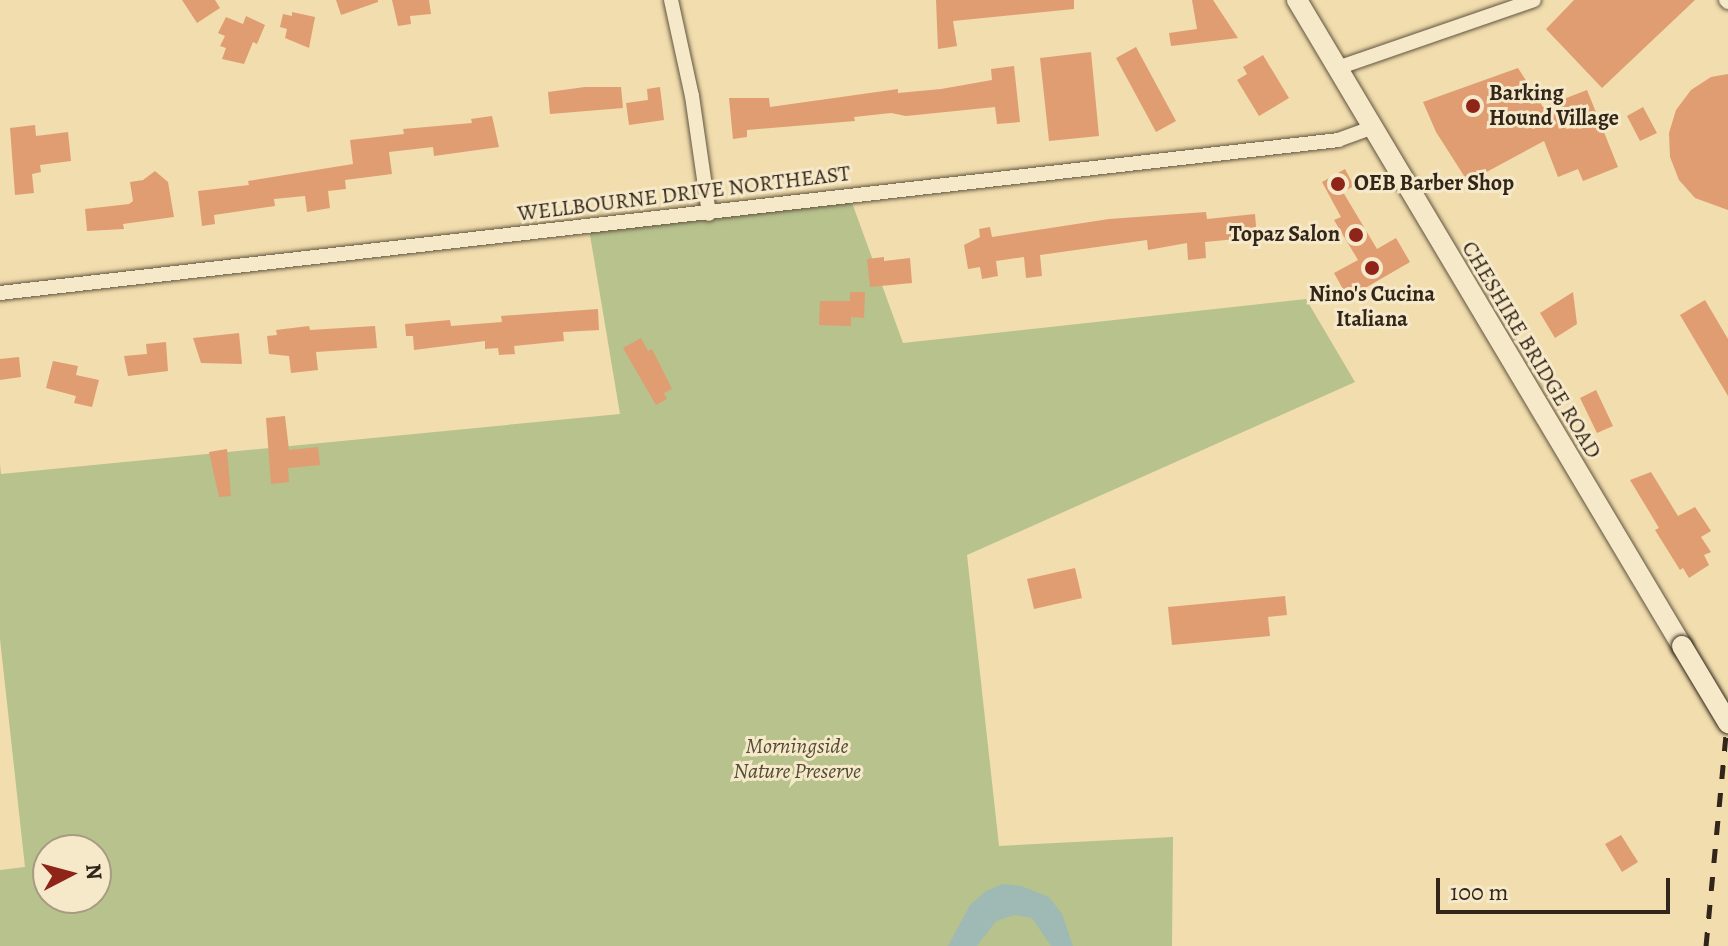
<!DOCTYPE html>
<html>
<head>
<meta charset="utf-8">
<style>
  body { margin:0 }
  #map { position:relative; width:1728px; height:946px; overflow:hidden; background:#f1ddad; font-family:Alegreya,serif }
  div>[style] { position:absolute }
  .green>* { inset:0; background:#b7c28d }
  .water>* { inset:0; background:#9fb9b5 }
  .building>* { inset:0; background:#e09d71 }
  .roads { filter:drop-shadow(0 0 2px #62543f) drop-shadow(0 0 2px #62543f) }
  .street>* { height:14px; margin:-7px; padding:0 7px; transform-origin:7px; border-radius:7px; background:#f6e9ca }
  .secondary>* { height:20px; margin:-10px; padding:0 10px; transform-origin:10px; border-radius:10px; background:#f6e9ca }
  .rail>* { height:5px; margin-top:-2.5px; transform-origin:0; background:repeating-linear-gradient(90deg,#32261a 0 14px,transparent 0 28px) }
  .bridges { filter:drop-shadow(0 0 2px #32261a) drop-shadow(0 0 2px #32261a) }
  .secondary-bridge>* { height:20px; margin:-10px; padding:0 10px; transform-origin:10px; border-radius:10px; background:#f6e9ca }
  .dots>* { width:22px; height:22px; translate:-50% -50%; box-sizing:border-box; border:4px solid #f6e9ca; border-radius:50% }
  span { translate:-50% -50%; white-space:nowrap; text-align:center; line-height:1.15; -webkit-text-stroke:6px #f6e9ca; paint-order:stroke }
  .poi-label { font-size:22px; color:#32261a; font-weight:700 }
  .left { translate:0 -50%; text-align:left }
  .right { translate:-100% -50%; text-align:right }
  .street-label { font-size:22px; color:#32261a }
  .park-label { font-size:22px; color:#534d37; font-style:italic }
  .north { position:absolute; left:32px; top:834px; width:80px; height:80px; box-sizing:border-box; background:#f6e9ca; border:2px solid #a89b84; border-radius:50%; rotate:84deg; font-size:22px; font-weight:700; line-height:32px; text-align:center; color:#32261a }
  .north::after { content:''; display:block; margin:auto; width:28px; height:36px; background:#8f2418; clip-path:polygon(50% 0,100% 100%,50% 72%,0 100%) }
  .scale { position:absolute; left:1436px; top:878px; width:234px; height:36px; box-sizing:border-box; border:4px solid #32261a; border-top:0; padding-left:10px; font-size:24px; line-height:28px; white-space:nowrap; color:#32261a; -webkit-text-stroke:6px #f6e9ca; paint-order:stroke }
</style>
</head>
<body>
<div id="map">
  <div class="green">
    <div style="clip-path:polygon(evenodd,851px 200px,903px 343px,1306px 299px,1355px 382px,967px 555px,999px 846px,1173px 837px,1172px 946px,0 946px,0 870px,25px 867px,0 639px,0 464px,1px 474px,620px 414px,589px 229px,851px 200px,48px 850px,96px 850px,96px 898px,48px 898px,48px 850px)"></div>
  </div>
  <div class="water">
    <div style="clip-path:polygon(1003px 884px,1021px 886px,1049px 897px,1062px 914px,1073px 946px,1051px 946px,1032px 918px,1014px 915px,996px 921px,977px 946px,948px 946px,970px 905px,986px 891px)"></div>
  </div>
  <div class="building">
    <div style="clip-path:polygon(182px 0,215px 0,220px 8px,197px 23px)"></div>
    <div style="clip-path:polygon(336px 0,378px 0,378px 2px,341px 15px)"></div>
    <div style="clip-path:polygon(392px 0,429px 0,431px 14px,410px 16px,411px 24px,398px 26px)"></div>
    <div style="clip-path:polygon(936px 0,1074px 0,1074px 9px,953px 21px,957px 46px,938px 49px)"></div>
    <div style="clip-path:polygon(1192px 0,1213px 0,1238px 38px,1171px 46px,1169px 33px,1197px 29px)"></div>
    <div style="clip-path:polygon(1574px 0,1695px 0,1602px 88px,1546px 29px)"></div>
    <div style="clip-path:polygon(292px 12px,315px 17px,309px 48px,285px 38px,287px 29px,280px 27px,283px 14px,292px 16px)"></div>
    <div style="clip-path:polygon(246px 16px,265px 25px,257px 44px,253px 42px,244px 64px,222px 59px,226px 48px,220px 46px,225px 36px,218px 33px,226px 17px,243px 24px)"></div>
    <div style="clip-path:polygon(1136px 47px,1176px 121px,1156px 132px,1116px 58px)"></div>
    <div style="clip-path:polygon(1091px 52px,1099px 136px,1049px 141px,1040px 58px)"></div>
    <div style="clip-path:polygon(1263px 55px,1289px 98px,1259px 116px,1237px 80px,1247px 74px,1243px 67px)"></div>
    <div style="clip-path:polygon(1014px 66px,1020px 122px,997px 124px,995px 107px,906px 116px,891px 113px,854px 117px,855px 121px,747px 130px,747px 137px,733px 139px,729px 98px,769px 98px,770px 107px,898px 89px,898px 93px,941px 89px,992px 80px,991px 69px)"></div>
    <div style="clip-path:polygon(1518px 68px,1543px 107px,1587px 90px,1618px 167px,1583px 181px,1578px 169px,1558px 177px,1544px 141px,1468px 182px,1436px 132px,1423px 102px)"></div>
    <div style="clip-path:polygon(1728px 74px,1728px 210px,1695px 198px,1679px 180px,1670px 157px,1669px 133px,1676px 110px,1691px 90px,1711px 77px)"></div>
    <div style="clip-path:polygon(585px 87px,621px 87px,623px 108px,550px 114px,548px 92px)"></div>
    <div style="clip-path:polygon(660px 87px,664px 120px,629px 125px,626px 103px,648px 100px,647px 89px)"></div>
    <div style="clip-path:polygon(1643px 107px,1657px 133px,1640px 141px,1627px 116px)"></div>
    <div style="clip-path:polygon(492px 116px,499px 147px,434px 156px,433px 147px,389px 152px,392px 174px,345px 180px,346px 189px,328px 191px,330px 208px,307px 212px,305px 196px,274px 199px,275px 206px,214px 215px,215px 224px,202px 226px,198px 191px,249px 185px,248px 181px,353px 164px,350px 140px,404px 134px,403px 129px,472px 123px,471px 119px)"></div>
    <div style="clip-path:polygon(35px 125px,36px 136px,68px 132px,71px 161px,40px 165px,41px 172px,32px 174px,34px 193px,15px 195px,10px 128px)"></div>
    <div style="clip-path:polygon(1345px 169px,1354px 186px,1343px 192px,1377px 249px,1396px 238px,1410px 262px,1348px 298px,1334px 273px,1358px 260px,1334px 220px,1341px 217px,1322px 182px)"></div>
    <div style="clip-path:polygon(155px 171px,168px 182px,174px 217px,123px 224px,124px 229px,87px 231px,85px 209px,129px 204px,133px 201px,130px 182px,143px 180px)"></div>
    <div style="clip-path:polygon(1206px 212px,1207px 219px,1255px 214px,1257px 237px,1205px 242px,1206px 258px,1188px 260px,1187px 243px,1148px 250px,1147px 240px,1040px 255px,1042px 276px,1026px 278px,1024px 257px,996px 261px,998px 276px,982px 279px,980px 267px,968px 269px,964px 245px,980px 237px,979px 229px,990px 227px,992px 237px,1109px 219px)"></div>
    <div style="clip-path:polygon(884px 257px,884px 261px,910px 258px,912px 283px,870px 287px,867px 259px)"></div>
    <div style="clip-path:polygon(850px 292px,865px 292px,864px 318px,851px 317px,851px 326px,819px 325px,820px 301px,850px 301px)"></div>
    <div style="clip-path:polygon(1573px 292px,1577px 324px,1555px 338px,1540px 313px)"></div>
    <div style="clip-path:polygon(1705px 300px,1728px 339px,1728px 396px,1680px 315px)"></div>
    <div style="clip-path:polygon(598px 309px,599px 330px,563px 332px,564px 341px,514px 346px,515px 354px,499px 355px,498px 348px,485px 349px,485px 341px,414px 350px,413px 336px,406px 336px,405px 324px,450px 320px,451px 326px,502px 322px,501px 316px)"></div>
    <div style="clip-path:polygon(309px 326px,310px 330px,375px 326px,377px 348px,316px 352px,318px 370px,291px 373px,289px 356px,269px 354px,267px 336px,277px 335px,276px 330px)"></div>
    <div style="clip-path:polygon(239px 333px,242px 364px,201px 363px,193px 338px)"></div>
    <div style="clip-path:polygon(641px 338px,648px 351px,652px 349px,672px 389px,664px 393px,667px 399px,656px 405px,623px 348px)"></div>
    <div style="clip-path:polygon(166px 342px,168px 371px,128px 376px,124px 356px,147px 354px,146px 344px)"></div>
    <div style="clip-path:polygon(19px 357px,21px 377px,0 380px,0 359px)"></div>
    <div style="clip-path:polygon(53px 361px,78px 366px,76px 375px,99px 380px,92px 407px,74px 403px,76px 396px,46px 388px)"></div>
    <div style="clip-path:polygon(1596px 390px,1613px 426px,1597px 433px,1580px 398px)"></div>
    <div style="clip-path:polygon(285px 416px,289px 450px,318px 447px,320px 465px,288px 468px,289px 482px,271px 484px,266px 418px)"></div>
    <div style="clip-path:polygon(227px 449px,231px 496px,219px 497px,209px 452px)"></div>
    <div style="clip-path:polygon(1651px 472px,1678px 516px,1695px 507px,1711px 531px,1701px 537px,1711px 552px,1704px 555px,1709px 565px,1689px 578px,1683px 568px,1680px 570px,1655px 530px,1659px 528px,1630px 480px)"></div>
    <div style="clip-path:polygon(1075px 568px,1082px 598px,1034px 609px,1027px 579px)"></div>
    <div style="clip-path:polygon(1285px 596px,1287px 615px,1268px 617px,1270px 636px,1172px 645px,1168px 607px)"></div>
    <div style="clip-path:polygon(1621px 835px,1638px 862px,1622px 872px,1605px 844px)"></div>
  </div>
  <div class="roads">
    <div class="street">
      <div style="left:671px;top:0;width:98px;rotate:77.7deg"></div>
      <div style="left:692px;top:96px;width:119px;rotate:81.8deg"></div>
      <div style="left:1726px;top:0;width:3px;rotate:45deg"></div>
      <div style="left:1337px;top:68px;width:208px;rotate:-19deg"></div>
      <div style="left:0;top:293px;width:1347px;rotate:-6.52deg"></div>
      <div style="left:1338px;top:140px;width:35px;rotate:-20deg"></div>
    </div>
    <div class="secondary">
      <div style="left:1297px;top:0;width:752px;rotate:59.21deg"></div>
    </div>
  </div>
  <div class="rail">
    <div style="left:1706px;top:946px;width:233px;rotate:-84.6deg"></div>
  </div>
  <div class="bridges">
    <div class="secondary-bridge">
      <div style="left:1682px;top:646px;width:90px;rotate:59.1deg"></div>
    </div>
  </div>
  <div class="dots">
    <div style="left:1473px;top:106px;background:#8f2418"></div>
    <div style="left:1338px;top:184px;background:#8f2418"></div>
    <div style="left:1356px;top:235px;background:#8f2418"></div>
    <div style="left:1372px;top:268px;background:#8f2418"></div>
  </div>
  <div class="poi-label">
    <span class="left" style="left:1489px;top:106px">Barking<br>Hound Village</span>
    <span class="left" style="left:1354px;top:184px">OEB Barber Shop</span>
    <span class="right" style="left:1340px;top:235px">Topaz Salon</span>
    <span style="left:1372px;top:307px">Nino's Cucina<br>Italiana</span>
  </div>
  <div class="street-label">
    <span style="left:684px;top:194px;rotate:-7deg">WELLBOURNE DRIVE NORTHEAST</span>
    <span style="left:1531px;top:350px;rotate:59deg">CHESHIRE BRIDGE ROAD</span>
  </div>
  <div class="park-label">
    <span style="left:797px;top:759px">Morningside<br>Nature Preserve</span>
  </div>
  <div class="north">N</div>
  <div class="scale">100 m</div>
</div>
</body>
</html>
